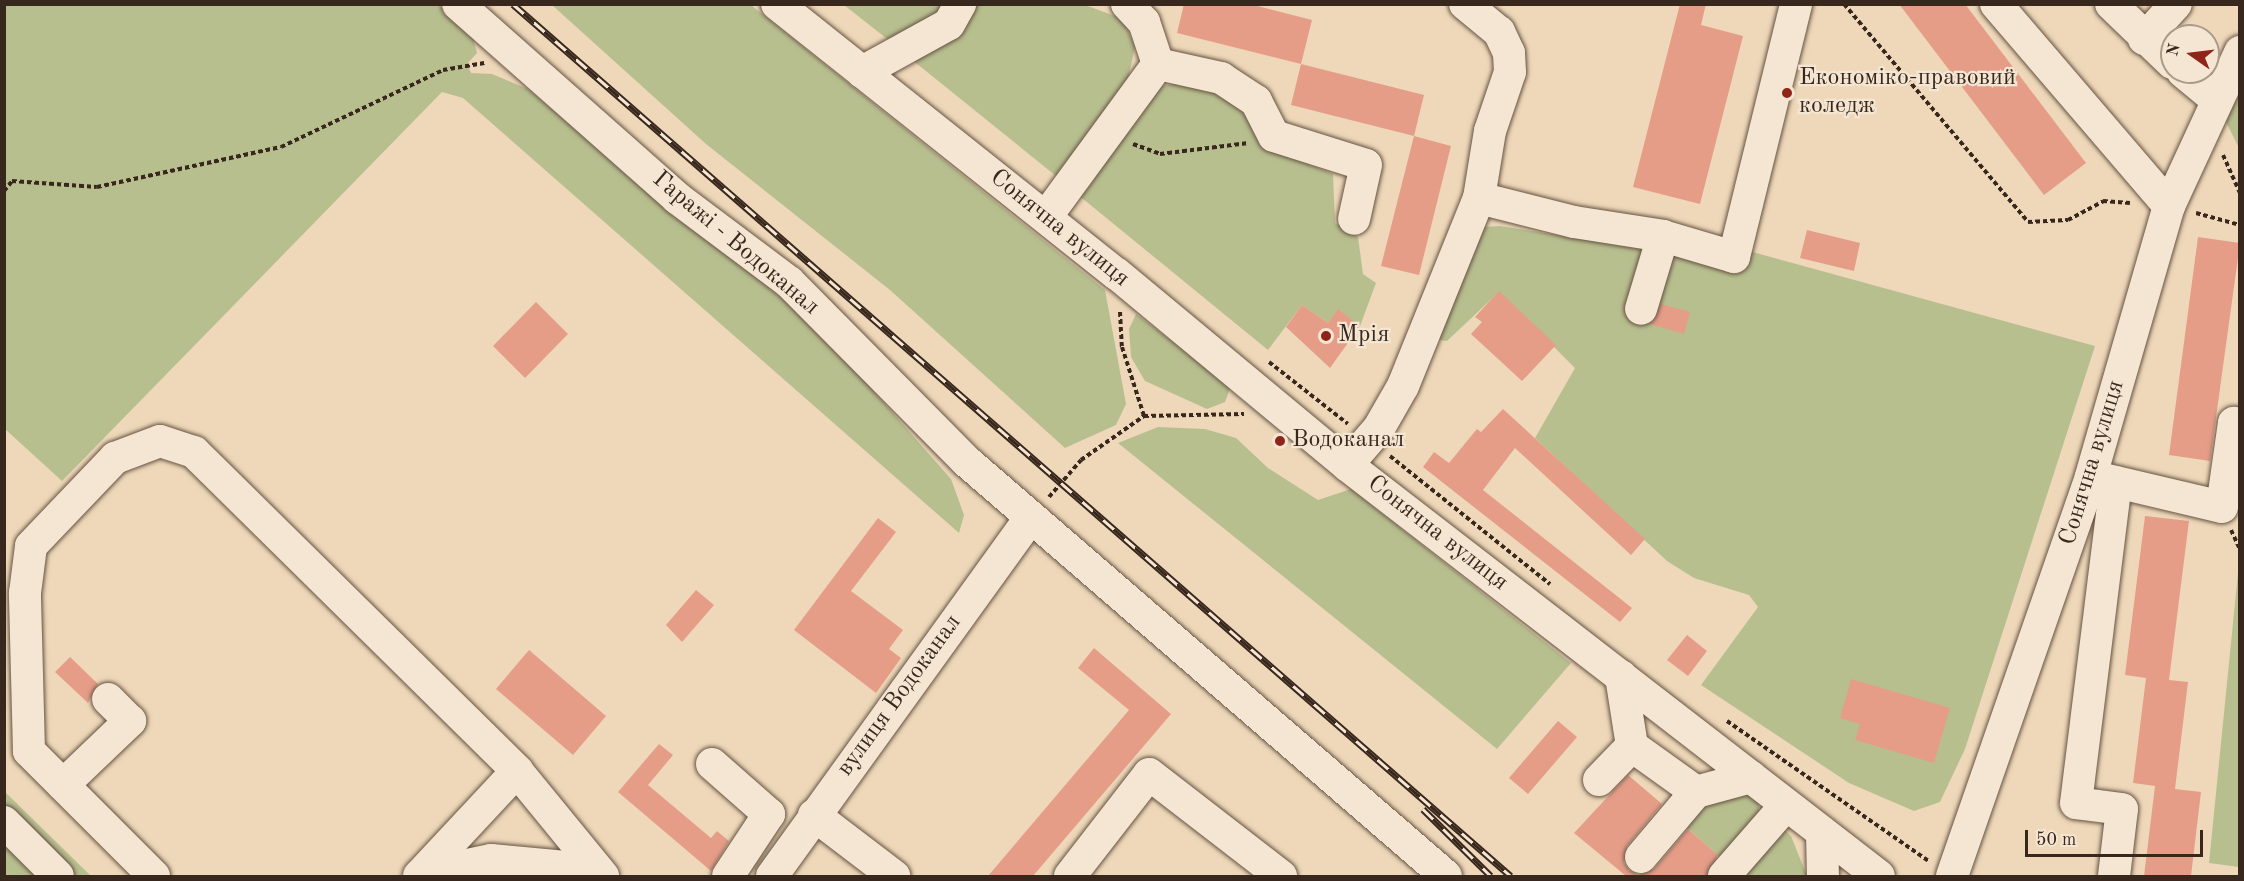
<!DOCTYPE html>
<html>
<head>
<meta charset="utf-8">
<style>
  body { margin:0 }
  #map { position:relative; width:2244px; height:881px; overflow:hidden; background:#eed8b9; font-family:"Old Standard TT",serif }
  div>[style] { position:absolute }
  .green>* { inset:0; background:#b8bf8f }
  .building>* { inset:0; background:#e59d88 }
  .path>* { height:4px; margin-top:-2px; transform-origin:0; background:repeating-linear-gradient(90deg,#38271c 0 4.5px,transparent 0 7.5px) }
  .roads { filter:drop-shadow(0 0 2px #665343) drop-shadow(0 0 2px #665343) }
  .minor>* { height:32px; margin:-16px; padding:0 16px; transform-origin:16px; border-radius:16px; background:#f4e6d2 }
  .rail>* { height:7px; margin-top:-3.5px; transform-origin:0; background:repeating-linear-gradient(90deg,#f4e6d2 0 14px,#38271c 0 28px); box-sizing:border-box; border-block:2px solid #38271c }
  .dots>* { width:16px; height:16px; translate:-50% -50%; box-sizing:border-box; border:3px solid #f4e6d2; border-radius:50% }
  span { translate:-50% -50%; white-space:nowrap; text-align:center; line-height:1.15; -webkit-text-stroke:4.5px #f4e6d2; paint-order:stroke }
  .poi-label { font-size:24px; color:#38271c }
  .left { translate:0 -50%; text-align:left }
  .street-label { font-size:24px; color:#38271c }
  .frame { position:absolute; inset:0; border:6px solid #38271c; pointer-events:none }
  .north { position:absolute; left:2160px; top:24px; width:60px; height:60px; box-sizing:border-box; background:#f4e6d2; border:2px solid #a99a89; border-radius:50%; rotate:284deg; font-size:16px; font-weight:700; line-height:24px; text-align:center; color:#38271c }
  .north::after { content:''; display:block; margin:auto; width:21px; height:27px; background:#8f2418; clip-path:polygon(50% 0,100% 100%,50% 72%,0 100%) }
  .scale { position:absolute; left:2025px; top:830px; width:178px; height:27px; box-sizing:border-box; border:3px solid #38271c; border-top:0; padding-left:8px; font-size:18px; line-height:21px; white-space:nowrap; color:#38271c; -webkit-text-stroke:4px #f4e6d2; paint-order:stroke }
</style>
</head>
<body>
<div id="map">
  <div class="green">
    <div style="clip-path:polygon(5px 5px,438px 5px,472px 33px,477px 53px,467px 64px,471px 73px,492px 74px,528px 89px,817px 327px,951px 479px,964px 515px,959px 533px,463px 98px,442px 92px,62px 481px,5px 429px)"></div>
    <div style="clip-path:polygon(552px 5px,751px 5px,1105px 290px,1126px 404px,1116px 425px,1065px 448px,890px 290px,706px 144px)"></div>
    <div style="clip-path:polygon(844px 5px,949px 5px,941px 18px,891px 42px)"></div>
    <div style="clip-path:polygon(973px 5px,1085px 5px,1123px 19px,1135px 47px,1127px 83px,1061px 180px,911px 59px)"></div>
    <div style="clip-path:polygon(1185px 82px,1226px 93px,1278px 152px,1333px 174px,1335px 223px,1358px 237px,1363px 274px,1376px 283px,1360px 326px,1338px 310px,1328px 323px,1302px 305px,1268px 350px,1077px 194px,1157px 87px)"></div>
    <div style="clip-path:polygon(2239px 95px,2239px 148px,2225px 120px)"></div>
    <div style="clip-path:polygon(1500px 226px,1639px 248px,1645px 257px,1640px 323px,1649px 323px,1676px 231px,2095px 346px,1965px 749px,1940px 802px,1914px 811px,1849px 783px,1701px 685px,1758px 607px,1749px 595px,1694px 578px,1667px 561px,1535px 438px,1575px 368px,1499px 292px,1447px 341px,1433px 339px,1483px 227px)"></div>
    <div style="clip-path:polygon(1136px 314px,1231px 386px,1225px 402px,1207px 409px,1145px 381px,1131px 357px,1129px 329px)"></div>
    <div style="clip-path:polygon(1158px 427px,1205px 429px,1236px 438px,1268px 468px,1318px 500px,1351px 489px,1571px 663px,1497px 749px,1118px 443px)"></div>
    <div style="clip-path:polygon(2239px 563px,2239px 867px,2209px 863px)"></div>
    <div style="clip-path:polygon(4px 791px,91px 876px,70px 876px,5px 811px)"></div>
    <div style="clip-path:polygon(1742px 793px,1758px 800px,1760px 819px,1732px 855px,1719px 856px,1686px 827px,1702px 801px)"></div>
    <div style="clip-path:polygon(1781px 826px,1791px 836px,1807px 876px,1743px 876px)"></div>
    <div style="clip-path:polygon(5px 835px,45px 876px,5px 876px)"></div>
  </div>
  <div class="building">
    <div style="clip-path:polygon(1184px 4px,1250px 4px,1312px 20px,1301px 64px,1177px 33px)"></div>
    <div style="clip-path:polygon(1680px 4px,1706px 4px,1701px 25px,1743px 36px,1700px 204px,1633px 187px)"></div>
    <div style="clip-path:polygon(1899px 4px,1965px 4px,2086px 163px,2044px 195px)"></div>
    <div style="clip-path:polygon(1301px 64px,1424px 95px,1414px 136px,1291px 105px)"></div>
    <div style="clip-path:polygon(1414px 136px,1451px 146px,1419px 275px,1381px 266px)"></div>
    <div style="clip-path:polygon(1807px 230px,1860px 243px,1854px 271px,1800px 258px)"></div>
    <div style="clip-path:polygon(2198px 237px,2240px 243px,2210px 461px,2169px 455px)"></div>
    <div style="clip-path:polygon(1499px 291px,1556px 345px,1522px 381px,1471px 334px,1482px 322px,1475px 317px)"></div>
    <div style="clip-path:polygon(536px 302px,568px 334px,525px 378px,493px 346px)"></div>
    <div style="clip-path:polygon(1661px 304px,1690px 312px,1684px 334px,1650px 324px)"></div>
    <div style="clip-path:polygon(1302px 305px,1328px 323px,1338px 309px,1360px 326px,1330px 368px,1286px 327px)"></div>
    <div style="clip-path:polygon(1503px 409px,1645px 539px,1631px 555px,1515px 448px,1483px 490px,1632px 608px,1620px 622px,1423px 467px,1434px 452px,1449px 463px,1477px 429px,1481px 432px)"></div>
    <div style="clip-path:polygon(2145px 516px,2189px 521px,2169px 680px,2188px 682px,2175px 789px,2201px 792px,2191px 876px,2144px 876px,2155px 786px,2133px 783px,2146px 678px,2125px 675px)"></div>
    <div style="clip-path:polygon(878px 518px,896px 532px,851px 591px,903px 630px,889px 649px,901px 658px,876px 693px,794px 630px)"></div>
    <div style="clip-path:polygon(696px 590px,714px 605px,682px 642px,666px 625px)"></div>
    <div style="clip-path:polygon(1687px 635px,1707px 651px,1688px 676px,1667px 660px)"></div>
    <div style="clip-path:polygon(1094px 648px,1171px 714px,1033px 876px,988px 876px,1129px 710px,1078px 668px)"></div>
    <div style="clip-path:polygon(529px 650px,606px 716px,573px 755px,496px 689px)"></div>
    <div style="clip-path:polygon(70px 657px,98px 684px,88px 703px,55px 672px)"></div>
    <div style="clip-path:polygon(1851px 679px,1950px 708px,1934px 763px,1855px 740px,1860px 724px,1840px 718px)"></div>
    <div style="clip-path:polygon(1558px 721px,1577px 737px,1528px 794px,1509px 778px)"></div>
    <div style="clip-path:polygon(659px 744px,673px 755px,648px 785px,711px 838px,717px 831px,729px 841px,711px 871px,618px 792px)"></div>
    <div style="clip-path:polygon(1628px 775px,1662px 804px,1627px 846px,1624px 863px,1629px 870px,1638px 875px,1654px 869px,1688px 829px,1718px 855px,1707px 876px,1626px 876px,1574px 833px)"></div>
  </div>
  <div class="path">
    <div style="left:1844px;top:4px;width:285px;rotate:49.8deg"></div>
    <div style="left:2028px;top:222px;width:40px;rotate:-2.9deg"></div>
    <div style="left:2068px;top:220px;width:40px;rotate:-28deg"></div>
    <div style="left:2103px;top:201px;width:27px;rotate:4deg"></div>
    <div style="left:1133px;top:144px;width:29px;rotate:20deg"></div>
    <div style="left:1160px;top:154px;width:89px;rotate:-7.1deg"></div>
    <div style="left:2223px;top:155px;width:42px;rotate:65.9deg"></div>
    <div style="left:4px;top:191px;width:13px;rotate:-51deg"></div>
    <div style="left:12px;top:181px;width:85px;rotate:4deg"></div>
    <div style="left:97px;top:187px;width:188px;rotate:-12.3deg"></div>
    <div style="left:281px;top:147px;width:179px;rotate:-25.4deg"></div>
    <div style="left:443px;top:70px;width:42px;rotate:-9.7deg"></div>
    <div style="left:2196px;top:213px;width:46px;rotate:15.3deg"></div>
    <div style="left:1120px;top:312px;width:35px;rotate:87deg"></div>
    <div style="left:1122px;top:347px;width:72px;rotate:72.3deg"></div>
    <div style="left:1269px;top:362px;width:100px;rotate:38.1deg"></div>
    <div style="left:1390px;top:456px;width:205px;rotate:38.7deg"></div>
    <div style="left:1049px;top:497px;width:49px;rotate:-49.1deg"></div>
    <div style="left:1081px;top:460px;width:77px;rotate:-34.9deg"></div>
    <div style="left:1144px;top:416px;width:100px;rotate:-1.1deg"></div>
    <div style="left:2231px;top:530px;width:21px;rotate:65deg"></div>
    <div style="left:1727px;top:721px;width:247px;rotate:34.8deg"></div>
  </div>
  <div class="roads">
    <div class="minor">
      <div style="left:458px;top:4px;width:293px;rotate:41.5deg"></div>
      <div style="left:677px;top:198px;width:140px;rotate:36.9deg"></div>
      <div style="left:789px;top:282px;width:250px;rotate:45.3deg"></div>
      <div style="left:965px;top:460px;width:636px;rotate:40.86deg"></div>
      <div style="left:777px;top:4px;width:434px;rotate:38.5deg"></div>
      <div style="left:1117px;top:274px;width:299px;rotate:39.7deg"></div>
      <div style="left:1347px;top:465px;width:672px;rotate:37.69deg"></div>
      <div style="left:1127px;top:4px;width:25px;rotate:47deg"></div>
      <div style="left:1144px;top:22px;width:44px;rotate:71.6deg"></div>
      <div style="left:1996px;top:4px;width:266px;rotate:49.4deg"></div>
      <div style="left:2111px;top:4px;width:85px;rotate:44deg"></div>
      <div style="left:2144px;top:39px;width:47px;rotate:-47.6deg"></div>
      <div style="left:862px;top:72px;width:99px;rotate:-28.9deg"></div>
      <div style="left:949px;top:24px;width:23px;rotate:-61deg"></div>
      <div style="left:2183px;top:72px;width:44px;rotate:39.5deg"></div>
      <div style="left:1479px;top:198px;width:98px;rotate:14.2deg"></div>
      <div style="left:1574px;top:222px;width:90px;rotate:8.9deg"></div>
      <div style="left:1663px;top:236px;width:76px;rotate:106.8deg"></div>
      <div style="left:1046px;top:217px;width:190px;rotate:-53.8deg"></div>
      <div style="left:1158px;top:64px;width:65px;rotate:12.5deg"></div>
      <div style="left:1221px;top:78px;width:42px;rotate:33.3deg"></div>
      <div style="left:1256px;top:101px;width:39px;rotate:63deg"></div>
      <div style="left:1274px;top:136px;width:96px;rotate:17.5deg"></div>
      <div style="left:1366px;top:165px;width:55px;rotate:102.5deg"></div>
      <div style="left:1663px;top:236px;width:74px;rotate:16.5deg"></div>
      <div style="left:1734px;top:257px;width:260px;rotate:-76.2deg"></div>
      <div style="left:1347px;top:465px;width:49px;rotate:-49.1deg"></div>
      <div style="left:1379px;top:428px;width:48px;rotate:-60.3deg"></div>
      <div style="left:1403px;top:386px;width:203px;rotate:-68deg"></div>
      <div style="left:1479px;top:198px;width:68px;rotate:-80.7deg"></div>
      <div style="left:1490px;top:131px;width:62px;rotate:-71.3deg"></div>
      <div style="left:1510px;top:72px;width:19px;rotate:-93deg"></div>
      <div style="left:1509px;top:53px;width:23px;rotate:-115deg"></div>
      <div style="left:1499px;top:32px;width:44px;rotate:-140.5deg"></div>
      <div style="left:2095px;top:477px;width:130px;rotate:13.3deg"></div>
      <div style="left:2222px;top:507px;width:85px;rotate:-81.9deg"></div>
      <div style="left:2234px;top:423px;width:6px;rotate:9deg"></div>
      <div style="left:1621px;top:676px;width:71px;rotate:81.1deg"></div>
      <div style="left:1632px;top:746px;width:79px;rotate:35.7deg"></div>
      <div style="left:1696px;top:792px;width:57px;rotate:-15.3deg"></div>
      <div style="left:712px;top:764px;width:76px;rotate:41.3deg"></div>
      <div style="left:769px;top:814px;width:74px;rotate:123.5deg"></div>
      <div style="left:517px;top:771px;width:136px;rotate:50.7deg"></div>
      <div style="left:1599px;top:780px;width:47px;rotate:-45.9deg"></div>
      <div style="left:63px;top:785px;width:93px;rotate:-43.7deg"></div>
      <div style="left:130px;top:721px;width:31px;rotate:-135deg"></div>
      <div style="left:814px;top:815px;width:101px;rotate:37.3deg"></div>
      <div style="left:4px;top:822px;width:76px;rotate:45deg"></div>
      <div style="left:1822px;top:833px;width:43px;rotate:88.7deg"></div>
      <div style="left:1641px;top:857px;width:85px;rotate:-49.8deg"></div>
      <div style="left:420px;top:875px;width:73px;rotate:-11.9deg"></div>
      <div style="left:491px;top:860px;width:75px;rotate:5.3deg"></div>
      <div style="left:566px;top:867px;width:36px;rotate:14deg"></div>
      <div style="left:154px;top:876px;width:177px;rotate:-135deg"></div>
      <div style="left:29px;top:751px;width:158px;rotate:-91.5deg"></div>
      <div style="left:25px;top:593px;width:47px;rotate:-82.7deg"></div>
      <div style="left:31px;top:546px;width:122px;rotate:-46.3deg"></div>
      <div style="left:115px;top:458px;width:48px;rotate:-20.7deg"></div>
      <div style="left:160px;top:441px;width:36px;rotate:18deg"></div>
      <div style="left:194px;top:452px;width:454px;rotate:44.6deg"></div>
      <div style="left:517px;top:771px;width:144px;rotate:133deg"></div>
      <div style="left:772px;top:876px;width:441px;rotate:-54.2deg"></div>
      <div style="left:1070px;top:876px;width:129px;rotate:-52.2deg"></div>
      <div style="left:1149px;top:774px;width:167px;rotate:37.7deg"></div>
      <div style="left:1724px;top:876px;width:94px;rotate:-48.9deg"></div>
      <div style="left:1952px;top:876px;width:423px;rotate:-70.8deg"></div>
      <div style="left:2091px;top:476px;width:281px;rotate:-73.9deg"></div>
      <div style="left:2169px;top:206px;width:170px;rotate:-65.2deg"></div>
      <div style="left:2114px;top:876px;width:67px;rotate:-83.2deg"></div>
      <div style="left:2122px;top:809px;width:46px;rotate:-172.6deg"></div>
      <div style="left:2076px;top:803px;width:323px;rotate:-82.9deg"></div>
    </div>
  </div>
  <div class="rail">
    <div style="left:513px;top:4px;width:1325px;rotate:41.15deg"></div>
    <div style="left:1423px;top:809px;width:95px;rotate:44.6deg"></div>
  </div>
  <div class="dots">
    <div style="left:1787px;top:93px;background:#8f2418"></div>
    <div style="left:1326px;top:336px;background:#8f2418"></div>
    <div style="left:1280px;top:441px;background:#8f2418"></div>
  </div>
  <div class="poi-label">
    <span class="left" style="left:1799px;top:93px">Економіко-правовий<br>коледж</span>
    <span class="left" style="left:1338px;top:336px">Мрія</span>
    <span class="left" style="left:1292px;top:441px">Водоканал</span>
  </div>
  <div class="street-label">
    <span style="left:1059px;top:229px;rotate:39deg">Сонячна вулиця</span>
    <span style="left:735px;top:244px;rotate:40deg">Гаражі - Водоканал</span>
    <span style="left:2093px;top:463px;rotate:-73deg">Сонячна вулиця</span>
    <span style="left:1437px;top:534px;rotate:38deg">Сонячна вулиця</span>
    <span style="left:900px;top:696px;rotate:-54deg">вулиця Водоканал</span>
  </div>
  <div class="frame"></div>
  <div class="north">N</div>
  <div class="scale">50 m</div>
</div>
</body>
</html>
